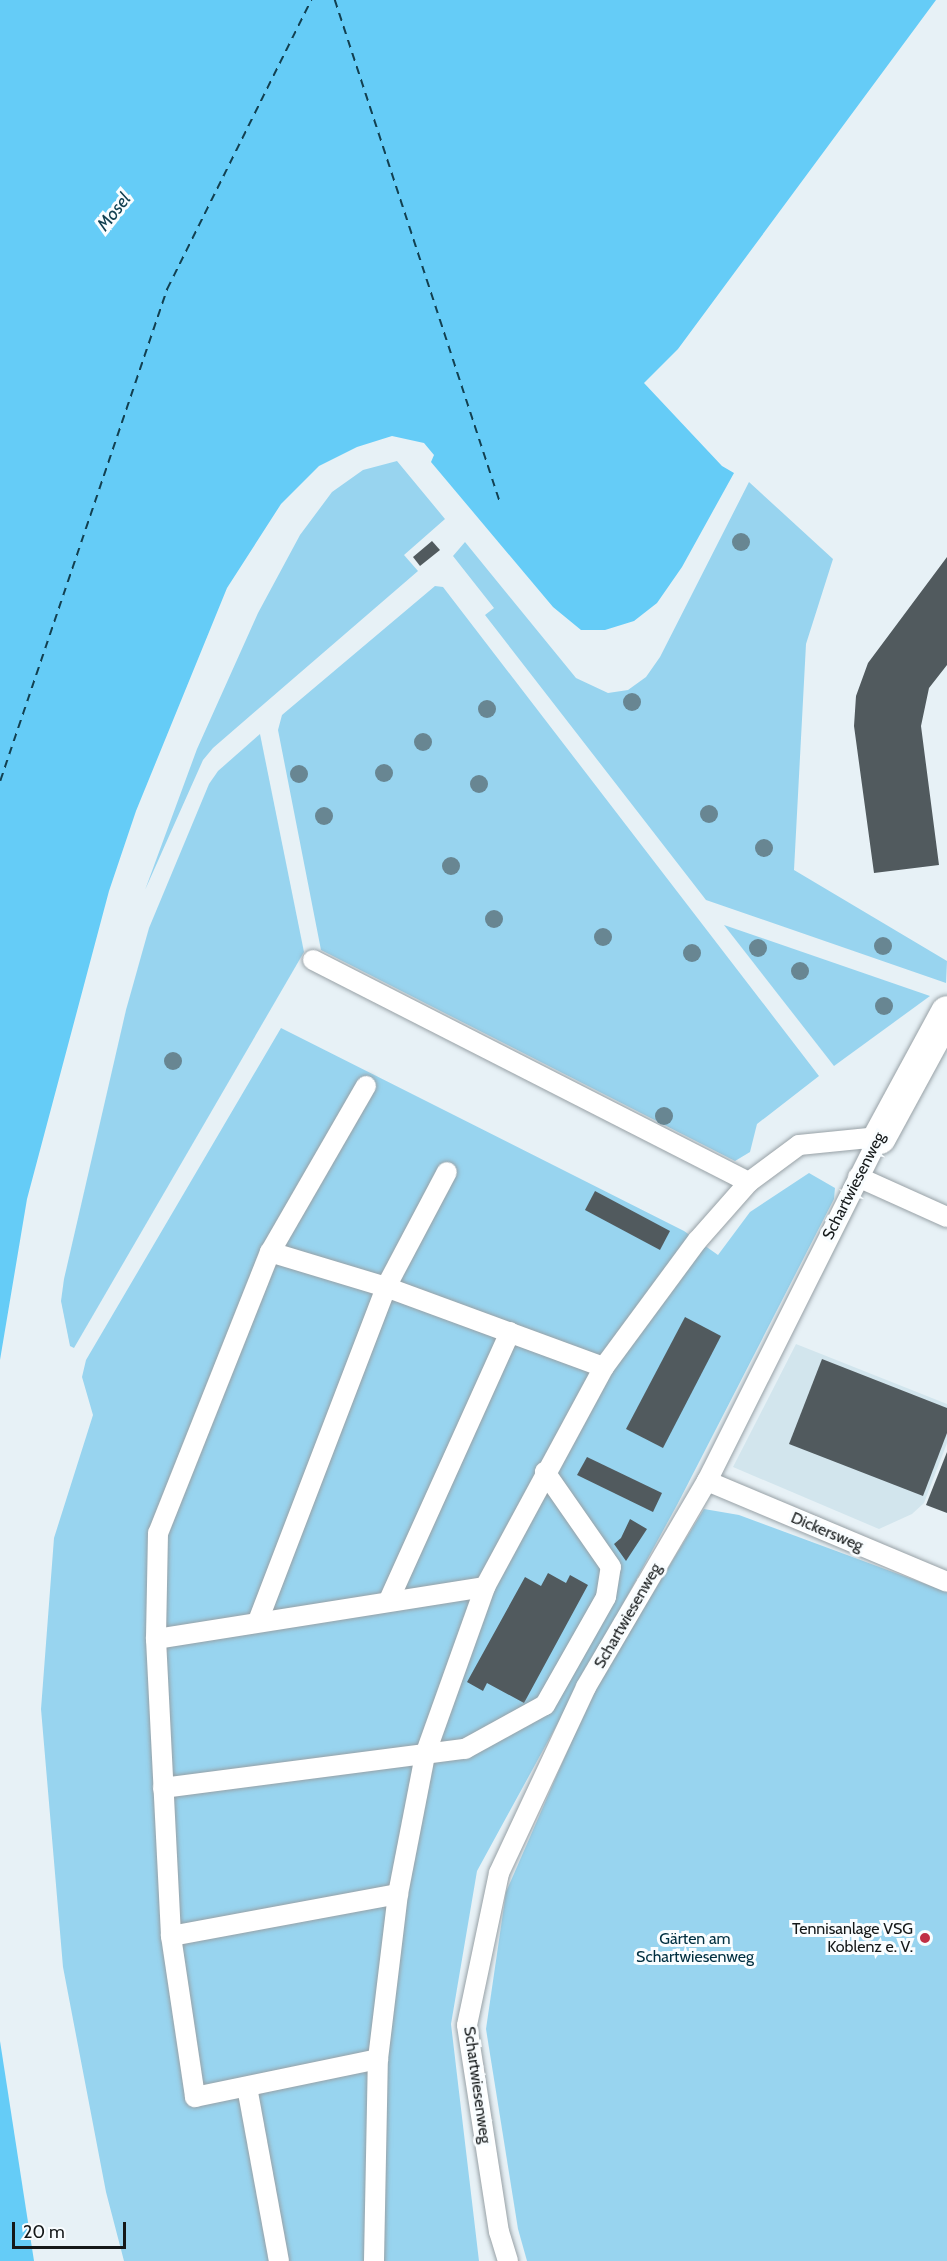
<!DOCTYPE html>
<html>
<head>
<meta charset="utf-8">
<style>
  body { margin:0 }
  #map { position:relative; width:947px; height:2261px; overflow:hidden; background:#e7f1f6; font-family:Cabin,sans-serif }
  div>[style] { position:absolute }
  .built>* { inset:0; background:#d2e5ed }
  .green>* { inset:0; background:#98d4ef }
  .water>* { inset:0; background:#65ccf7 }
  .ferry>* { height:1.5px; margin-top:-0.75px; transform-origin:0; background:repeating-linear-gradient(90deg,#124051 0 8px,transparent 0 14px) }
  .building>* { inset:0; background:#515a5e }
  .roads { filter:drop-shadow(0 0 2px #98a1a6) drop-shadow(0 0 2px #98a1a6) }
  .lane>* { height:20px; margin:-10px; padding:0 10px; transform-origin:10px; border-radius:10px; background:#fff }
  .street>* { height:33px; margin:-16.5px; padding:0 16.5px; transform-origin:16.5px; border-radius:16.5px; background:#fff }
  .trees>* { width:18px; height:18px; margin:-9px; border-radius:50%; background:#688692 }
  .dots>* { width:16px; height:16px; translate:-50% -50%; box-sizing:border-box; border:3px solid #f9fdff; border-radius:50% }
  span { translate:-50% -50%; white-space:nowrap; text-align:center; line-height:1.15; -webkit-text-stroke:6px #f9fdff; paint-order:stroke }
  .street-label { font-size:16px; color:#141819 }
  .poi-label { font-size:16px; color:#141819 }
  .right { translate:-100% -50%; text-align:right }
  .park-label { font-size:16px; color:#002f40 }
  .water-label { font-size:18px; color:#124051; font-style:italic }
  .scale { position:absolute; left:12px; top:2222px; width:114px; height:27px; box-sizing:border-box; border:3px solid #141819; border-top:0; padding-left:8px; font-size:18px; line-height:21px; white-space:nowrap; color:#141819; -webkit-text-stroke:4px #f9fdff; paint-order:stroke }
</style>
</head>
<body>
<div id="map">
  <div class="built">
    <div style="clip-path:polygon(796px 1344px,947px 1404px,947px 1443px,924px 1503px,912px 1514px,879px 1529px,733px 1467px)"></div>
  </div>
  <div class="green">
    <div style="clip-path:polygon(397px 461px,445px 519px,404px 555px,418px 571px,213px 748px,203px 760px,145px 890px,197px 749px,258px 613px,300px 535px,332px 492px,363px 470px)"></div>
    <div style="clip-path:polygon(749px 482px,833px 559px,806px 644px,794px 870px,947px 961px,946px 983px,706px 900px,485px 615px,494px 608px,453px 556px,465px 542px,576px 678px,608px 693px,628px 690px,646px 677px,660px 657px)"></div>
    <div style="clip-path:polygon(435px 586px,443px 587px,819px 1076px,757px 1124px,750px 1152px,735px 1161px,321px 950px,278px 730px,282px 715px)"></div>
    <div style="clip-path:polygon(260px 734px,304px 952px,74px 1348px,70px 1346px,61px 1301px,64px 1279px,126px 1010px,149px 928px,209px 784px,218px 771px)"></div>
    <div style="clip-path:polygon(724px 925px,930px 996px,834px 1066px)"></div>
    <div style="clip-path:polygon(281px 1028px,684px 1231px,718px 1255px,750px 1212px,809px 1173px,835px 1188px,834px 1199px,677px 1505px,477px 1871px,451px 2024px,479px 2261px,124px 2261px,106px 2192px,63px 1967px,41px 1709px,54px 1538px,93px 1415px,82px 1377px,86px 1360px)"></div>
    <div style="clip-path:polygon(704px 1509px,739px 1515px,947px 1592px,947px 2261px,527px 2261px,518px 2229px,486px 2029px,506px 1892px,594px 1690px)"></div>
  </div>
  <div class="water">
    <div style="clip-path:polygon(0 0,936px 0,678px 349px,644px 383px,722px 466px,734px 473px,682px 567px,657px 603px,634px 621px,605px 630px,581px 630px,553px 607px,431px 462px,434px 455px,424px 443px,392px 436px,357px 447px,319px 466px,281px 504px,227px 588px,136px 811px,109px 891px,27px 1199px,0 1360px)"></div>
    <div style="clip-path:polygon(0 2041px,34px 2261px,0 2261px)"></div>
  </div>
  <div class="ferry">
    <div style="left:335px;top:0;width:528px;rotate:71.81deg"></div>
    <div style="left:0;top:781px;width:520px;rotate:-71.25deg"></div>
    <div style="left:167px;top:289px;width:323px;rotate:-63.5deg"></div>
  </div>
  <div class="building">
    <div style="clip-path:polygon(432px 541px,440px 550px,420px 566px,413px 557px)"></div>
    <div style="clip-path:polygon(947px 557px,947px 665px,929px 688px,921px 726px,939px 865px,874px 873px,854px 726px,856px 696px,868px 663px)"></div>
    <div style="clip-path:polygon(595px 1191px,670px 1231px,660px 1250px,585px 1210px)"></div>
    <div style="clip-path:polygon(685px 1317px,721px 1336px,663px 1448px,626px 1429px)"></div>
    <div style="clip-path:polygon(822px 1359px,947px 1408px,947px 1433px,923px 1496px,789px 1444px)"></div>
    <div style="clip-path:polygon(947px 1452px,947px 1513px,926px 1505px)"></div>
    <div style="clip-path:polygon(587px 1457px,662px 1493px,653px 1512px,577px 1475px)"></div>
    <div style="clip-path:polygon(630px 1519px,647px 1529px,626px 1561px,614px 1544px,621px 1538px)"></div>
    <div style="clip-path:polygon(548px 1573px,566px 1583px,570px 1575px,588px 1585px,524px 1703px,487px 1683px,483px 1691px,467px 1682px,525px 1577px,541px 1586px)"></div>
  </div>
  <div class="roads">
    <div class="lane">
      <div style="left:313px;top:960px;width:489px;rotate:27deg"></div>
      <div style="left:366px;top:1086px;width:192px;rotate:120deg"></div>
      <div style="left:270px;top:1252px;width:302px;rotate:111.7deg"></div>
      <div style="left:158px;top:1533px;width:106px;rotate:91.1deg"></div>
      <div style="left:156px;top:1639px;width:297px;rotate:87.1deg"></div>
      <div style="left:171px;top:1936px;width:163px;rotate:81.5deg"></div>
      <div style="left:195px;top:2097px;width:187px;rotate:-11.7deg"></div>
      <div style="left:858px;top:1177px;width:98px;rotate:24.2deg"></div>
      <div style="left:270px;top:1252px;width:121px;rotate:16.8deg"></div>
      <div style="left:386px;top:1287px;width:232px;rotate:20.2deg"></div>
      <div style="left:707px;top:1481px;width:260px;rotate:22.8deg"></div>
      <div style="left:389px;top:1600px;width:294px;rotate:-65.7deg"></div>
      <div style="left:258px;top:1621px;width:358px;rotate:-69deg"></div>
      <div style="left:386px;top:1287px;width:130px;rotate:-62.1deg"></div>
      <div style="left:156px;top:1639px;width:333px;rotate:-9deg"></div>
      <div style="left:163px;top:1788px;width:305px;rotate:-7.4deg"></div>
      <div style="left:465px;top:1749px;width:91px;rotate:-28.8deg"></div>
      <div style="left:545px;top:1705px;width:124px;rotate:-60.5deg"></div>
      <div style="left:606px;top:1597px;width:30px;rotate:-81deg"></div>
      <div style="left:611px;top:1567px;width:116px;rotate:-124.8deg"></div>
      <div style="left:171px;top:1936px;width:231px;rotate:-10.5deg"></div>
      <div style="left:247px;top:2087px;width:177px;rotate:79.6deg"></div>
      <div style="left:374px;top:2261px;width:202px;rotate:-88.9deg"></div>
      <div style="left:378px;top:2059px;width:166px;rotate:-83.1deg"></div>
      <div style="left:398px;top:1894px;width:142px;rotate:-79deg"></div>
      <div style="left:425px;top:1755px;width:178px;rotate:-70.3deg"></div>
      <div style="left:485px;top:1587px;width:250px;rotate:-61.6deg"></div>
      <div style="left:604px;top:1367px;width:157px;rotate:-53.6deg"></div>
      <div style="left:697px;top:1241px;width:79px;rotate:-48.6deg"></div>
      <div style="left:749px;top:1182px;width:62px;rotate:-36.5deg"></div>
      <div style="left:799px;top:1145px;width:80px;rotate:-5.7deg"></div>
      <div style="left:508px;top:2261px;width:30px;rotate:-107deg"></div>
      <div style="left:499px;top:2232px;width:209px;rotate:-98.8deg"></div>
      <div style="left:467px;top:2025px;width:155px;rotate:-78.1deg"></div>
      <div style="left:499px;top:1873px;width:205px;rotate:-64.9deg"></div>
      <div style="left:586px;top:1687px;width:239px;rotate:-59.6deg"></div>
      <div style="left:707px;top:1481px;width:385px;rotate:-63.4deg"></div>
    </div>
    <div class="street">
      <div style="left:879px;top:1137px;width:142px;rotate:-61.5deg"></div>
    </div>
  </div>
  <div class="trees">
    <div style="left:741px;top:542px"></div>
    <div style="left:632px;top:702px"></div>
    <div style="left:487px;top:709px"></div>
    <div style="left:423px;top:742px"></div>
    <div style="left:384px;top:773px"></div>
    <div style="left:299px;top:774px"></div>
    <div style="left:479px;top:784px"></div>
    <div style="left:709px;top:814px"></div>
    <div style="left:324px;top:816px"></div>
    <div style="left:764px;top:848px"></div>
    <div style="left:451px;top:866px"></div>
    <div style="left:494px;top:919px"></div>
    <div style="left:603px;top:937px"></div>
    <div style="left:883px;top:946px"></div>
    <div style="left:758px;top:948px"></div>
    <div style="left:692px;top:953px"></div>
    <div style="left:800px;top:971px"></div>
    <div style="left:884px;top:1006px"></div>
    <div style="left:173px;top:1061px"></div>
    <div style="left:664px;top:1116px"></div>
  </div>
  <div class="dots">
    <div style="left:925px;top:1938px;background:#c02f46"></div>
  </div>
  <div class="street-label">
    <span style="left:854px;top:1186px;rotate:-63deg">Schartwiesenweg</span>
    <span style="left:827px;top:1532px;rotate:23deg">Dickersweg</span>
    <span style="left:628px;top:1616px;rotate:-60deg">Schartwiesenweg</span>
    <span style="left:477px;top:2085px;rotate:82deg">Schartwiesenweg</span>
  </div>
  <div class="poi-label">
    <span class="right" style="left:913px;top:1938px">Tennisanlage VSG<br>Koblenz e. V.</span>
  </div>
  <div class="park-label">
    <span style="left:695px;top:1948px">Gärten am<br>Schartwiesenweg</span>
  </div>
  <div class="water-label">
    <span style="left:114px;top:212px;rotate:-52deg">Mosel</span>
  </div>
  <div class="scale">20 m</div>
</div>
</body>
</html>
